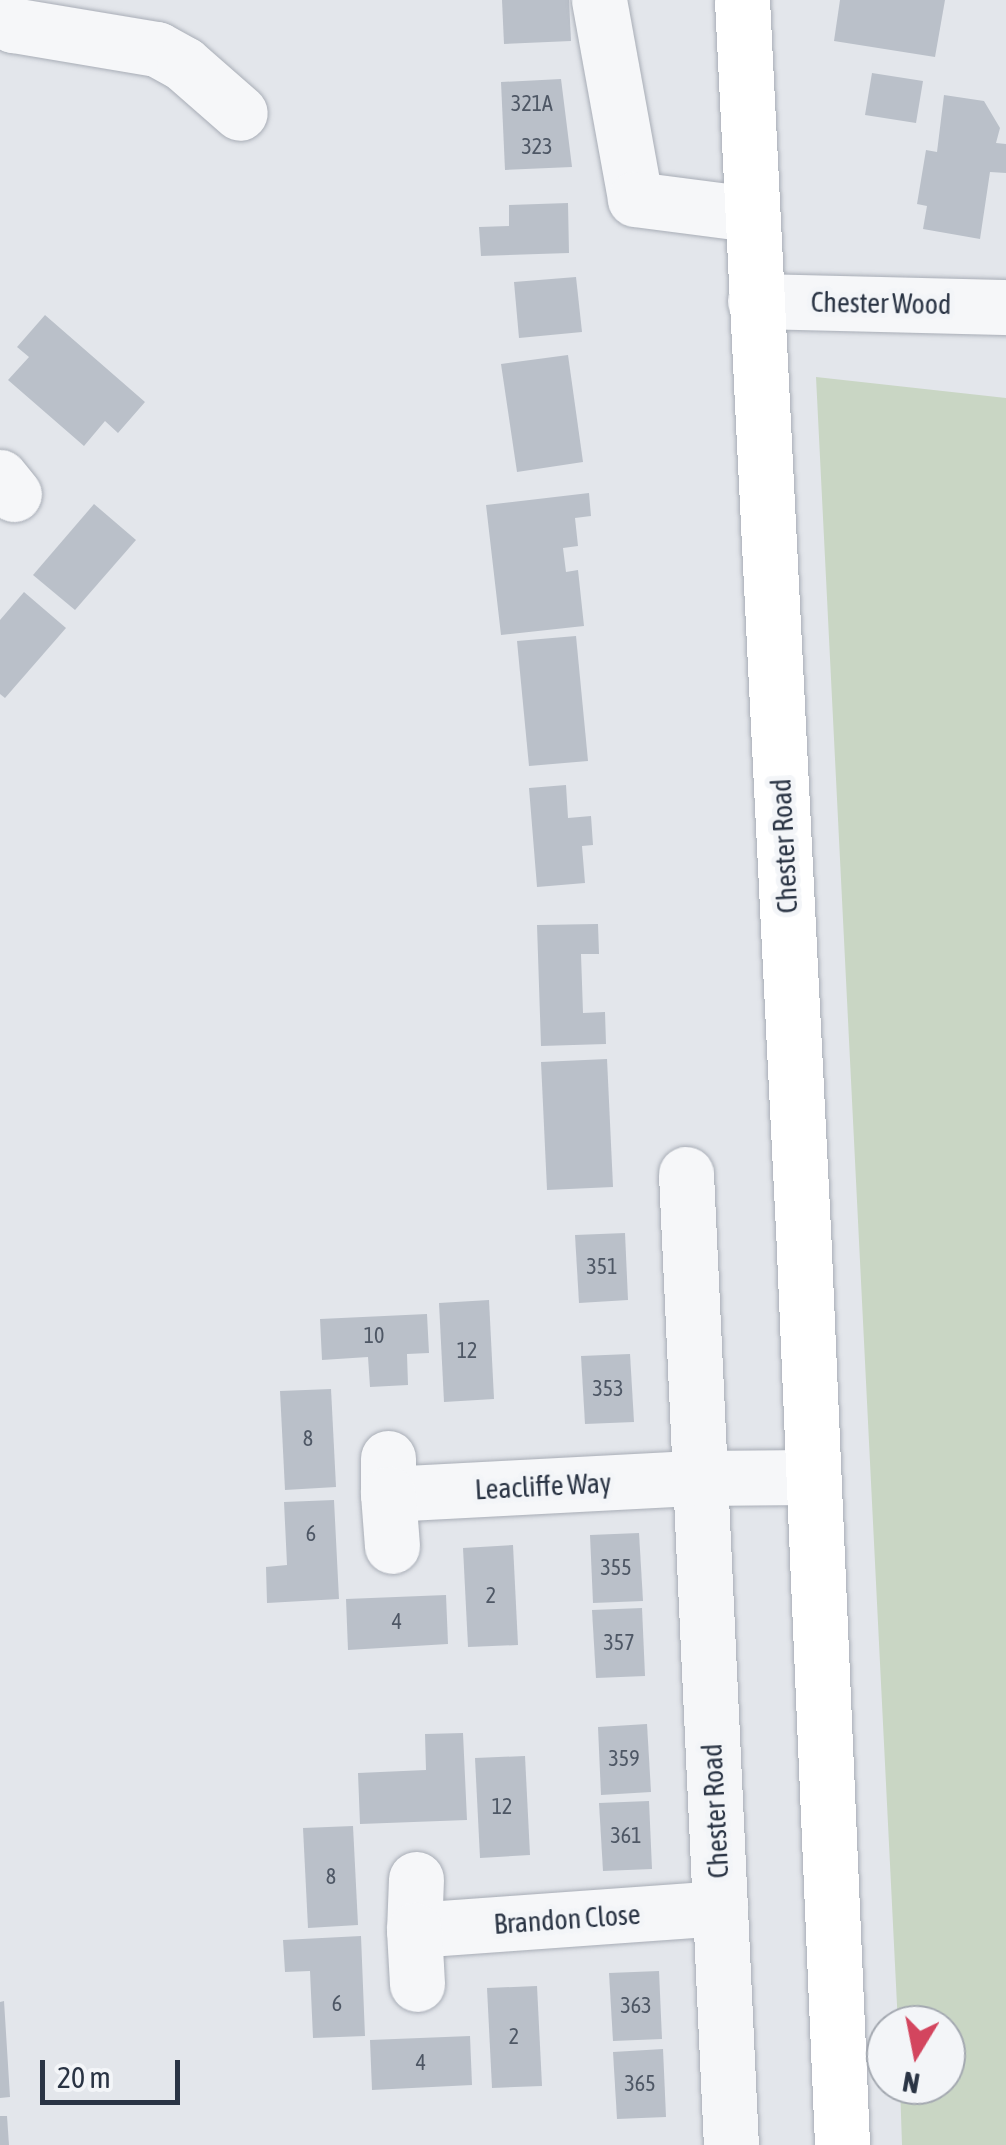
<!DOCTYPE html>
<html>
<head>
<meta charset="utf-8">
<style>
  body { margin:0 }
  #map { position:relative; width:1006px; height:2145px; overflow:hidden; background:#e3e6eb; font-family:"Asap Condensed",sans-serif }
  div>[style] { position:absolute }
  .green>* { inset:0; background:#c9d6c4 }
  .building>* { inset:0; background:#bac0c9 }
  .roads { filter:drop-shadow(0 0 2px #a8adb6) drop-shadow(0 0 2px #a8adb6) }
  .minor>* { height:55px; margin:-27.5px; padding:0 27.5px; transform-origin:27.5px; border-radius:27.5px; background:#f6f7f9 }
  .highway>* { height:55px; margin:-27.5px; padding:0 27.5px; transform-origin:27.5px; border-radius:27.5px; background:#fff }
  span { translate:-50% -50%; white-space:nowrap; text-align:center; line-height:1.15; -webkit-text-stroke:10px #f3f5f8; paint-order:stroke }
  .number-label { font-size:22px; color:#4e5765 }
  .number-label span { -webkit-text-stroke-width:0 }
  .street-label { font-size:28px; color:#2a3444 }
  .north { position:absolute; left:866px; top:2005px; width:100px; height:100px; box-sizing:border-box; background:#f3f5f8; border:2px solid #a3a8b0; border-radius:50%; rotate:190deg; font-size:28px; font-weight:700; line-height:40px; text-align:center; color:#2a3444 }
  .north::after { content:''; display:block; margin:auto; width:35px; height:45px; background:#d3455e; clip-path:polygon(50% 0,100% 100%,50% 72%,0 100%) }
  .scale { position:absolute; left:40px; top:2060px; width:140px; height:45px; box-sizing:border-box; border:5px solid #2a3444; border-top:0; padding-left:12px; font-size:30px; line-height:35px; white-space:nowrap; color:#2a3444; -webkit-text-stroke:8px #f3f5f8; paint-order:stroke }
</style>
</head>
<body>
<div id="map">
  <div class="green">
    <div style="clip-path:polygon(816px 377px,1006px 398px,1006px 2145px,902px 2145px,900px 2085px,946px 2085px,946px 2025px,898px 2025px)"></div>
  </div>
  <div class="building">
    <div style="clip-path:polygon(502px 0,569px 0,571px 41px,504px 44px)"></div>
    <div style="clip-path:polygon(840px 0,945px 0,935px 57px,834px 41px)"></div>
    <div style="clip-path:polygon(872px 73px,923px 81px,916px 123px,865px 115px)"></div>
    <div style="clip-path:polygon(561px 79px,572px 167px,505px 170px,501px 82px)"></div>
    <div style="clip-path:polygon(944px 95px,984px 101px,1000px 128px,996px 143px,1006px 144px,1006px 173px,990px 172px,980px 239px,923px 229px,927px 206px,917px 204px,926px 150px,937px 152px)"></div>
    <div style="clip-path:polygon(568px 203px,569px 253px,481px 256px,479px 227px,509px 226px,509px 205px)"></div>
    <div style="clip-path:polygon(576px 277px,582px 332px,519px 338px,514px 282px)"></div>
    <div style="clip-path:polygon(45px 315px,145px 402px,118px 433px,105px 421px,84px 446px,8px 380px,29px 357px,17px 347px)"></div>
    <div style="clip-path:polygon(568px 355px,583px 462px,517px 472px,501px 364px)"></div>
    <div style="clip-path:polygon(589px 493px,591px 516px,575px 518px,578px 546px,563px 548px,566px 572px,578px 570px,584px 626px,501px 635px,486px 505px)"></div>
    <div style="clip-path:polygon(94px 504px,136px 540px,75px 610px,33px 575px)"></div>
    <div style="clip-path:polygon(24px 592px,66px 628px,5px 698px,0 694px,0 620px)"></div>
    <div style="clip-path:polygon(576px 636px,588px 761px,529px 766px,517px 641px)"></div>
    <div style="clip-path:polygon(566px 785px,568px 818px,591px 816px,593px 845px,582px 846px,585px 883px,537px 887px,529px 788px)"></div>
    <div style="clip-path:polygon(598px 924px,599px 954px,581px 954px,583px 1013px,605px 1012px,606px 1044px,541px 1046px,537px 925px)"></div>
    <div style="clip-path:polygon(607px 1059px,613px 1187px,547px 1190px,541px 1062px)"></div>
    <div style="clip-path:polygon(625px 1233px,628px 1300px,579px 1303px,575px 1235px)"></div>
    <div style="clip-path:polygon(489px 1300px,494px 1399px,444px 1402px,439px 1303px)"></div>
    <div style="clip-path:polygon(427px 1314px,429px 1353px,407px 1354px,408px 1385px,370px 1387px,368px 1357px,322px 1360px,320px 1319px)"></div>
    <div style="clip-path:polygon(630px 1354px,634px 1422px,585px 1424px,581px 1356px)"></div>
    <div style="clip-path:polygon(331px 1389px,336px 1487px,285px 1490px,280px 1391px)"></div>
    <div style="clip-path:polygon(334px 1500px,339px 1599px,267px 1603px,266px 1567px,287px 1565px,284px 1502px)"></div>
    <div style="clip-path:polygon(639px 1533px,643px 1601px,593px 1603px,590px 1535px)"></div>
    <div style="clip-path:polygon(513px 1545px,518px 1645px,468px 1647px,463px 1548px)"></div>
    <div style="clip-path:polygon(446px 1595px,448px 1644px,348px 1650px,346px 1599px)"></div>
    <div style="clip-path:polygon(642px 1608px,645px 1676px,596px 1678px,592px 1610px)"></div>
    <div style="clip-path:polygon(647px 1724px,651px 1792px,601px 1795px,598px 1727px)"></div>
    <div style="clip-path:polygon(463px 1733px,467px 1820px,360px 1824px,358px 1773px,426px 1770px,425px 1734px)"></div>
    <div style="clip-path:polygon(525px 1756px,530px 1855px,480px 1858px,475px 1758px)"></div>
    <div style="clip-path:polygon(649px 1801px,652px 1869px,603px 1871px,599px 1803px)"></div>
    <div style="clip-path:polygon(353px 1826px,358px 1925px,308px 1928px,303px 1828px)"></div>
    <div style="clip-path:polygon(361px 1936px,365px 2036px,313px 2038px,310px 1971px,285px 1972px,283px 1940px)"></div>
    <div style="clip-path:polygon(659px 1971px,662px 2039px,613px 2041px,609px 1973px)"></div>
    <div style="clip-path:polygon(537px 1986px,542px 2086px,492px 2088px,487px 1988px)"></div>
    <div style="clip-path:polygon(4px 2001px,10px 2097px,0 2098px,0 2002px)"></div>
    <div style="clip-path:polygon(470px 2036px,472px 2085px,372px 2090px,370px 2040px)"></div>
    <div style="clip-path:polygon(663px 2049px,666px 2117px,617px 2119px,613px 2052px)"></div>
    <div style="clip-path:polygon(0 2116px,7px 2116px,9px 2145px,0 2145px)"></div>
  </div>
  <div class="roads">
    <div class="minor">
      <div style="left:599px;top:0;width:202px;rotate:79.7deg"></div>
      <div style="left:635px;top:199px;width:116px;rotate:7.4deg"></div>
      <div style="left:0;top:16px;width:16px;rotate:35deg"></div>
      <div style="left:13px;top:25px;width:146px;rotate:9.5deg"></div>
      <div style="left:157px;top:49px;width:31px;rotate:29deg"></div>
      <div style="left:184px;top:64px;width:74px;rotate:41.2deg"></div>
      <div style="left:755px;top:301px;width:251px;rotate:1.4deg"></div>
      <div style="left:0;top:477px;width:22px;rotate:51deg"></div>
      <div style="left:686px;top:1174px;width:972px;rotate:87.35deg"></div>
      <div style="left:388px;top:1458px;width:36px;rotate:90deg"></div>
      <div style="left:388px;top:1494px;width:309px;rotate:-3deg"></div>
      <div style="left:697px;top:1478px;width:115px;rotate:-0.5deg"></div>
      <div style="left:388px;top:1494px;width:52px;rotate:85.6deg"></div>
      <div style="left:416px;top:1879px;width:51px;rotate:92.2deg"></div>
      <div style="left:414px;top:1930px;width:307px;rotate:-4.1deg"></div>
      <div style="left:414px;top:1930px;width:54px;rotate:86.8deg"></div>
    </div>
    <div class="highway">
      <div style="left:742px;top:0;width:1254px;rotate:87.16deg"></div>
      <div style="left:804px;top:1252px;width:894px;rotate:87.56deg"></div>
    </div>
  </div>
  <div class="number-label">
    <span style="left:532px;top:104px">321A</span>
    <span style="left:537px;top:147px">323</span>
    <span style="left:602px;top:1267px">351</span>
    <span style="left:374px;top:1336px">10</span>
    <span style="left:467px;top:1351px">12</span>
    <span style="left:608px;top:1389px">353</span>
    <span style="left:308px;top:1439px">8</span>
    <span style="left:311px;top:1534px">6</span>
    <span style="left:616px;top:1568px">355</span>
    <span style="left:491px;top:1596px">2</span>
    <span style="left:397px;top:1622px">4</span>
    <span style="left:619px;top:1643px">357</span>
    <span style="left:624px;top:1759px">359</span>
    <span style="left:502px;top:1807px">12</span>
    <span style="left:626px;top:1836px">361</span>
    <span style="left:331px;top:1877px">8</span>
    <span style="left:337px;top:2004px">6</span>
    <span style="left:636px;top:2006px">363</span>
    <span style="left:514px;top:2037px">2</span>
    <span style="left:421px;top:2063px">4</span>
    <span style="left:640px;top:2084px">365</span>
  </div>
  <div class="street-label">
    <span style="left:881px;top:303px;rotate:1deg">Chester Wood</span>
    <span style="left:784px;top:846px;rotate:-93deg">Chester Road</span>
    <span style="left:543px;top:1486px;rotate:-3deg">Leacliffe Way</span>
    <span style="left:715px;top:1811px;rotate:-93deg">Chester Road</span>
    <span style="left:567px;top:1919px;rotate:-4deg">Brandon Close</span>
  </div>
  <div class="north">N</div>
  <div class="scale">20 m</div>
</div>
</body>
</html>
